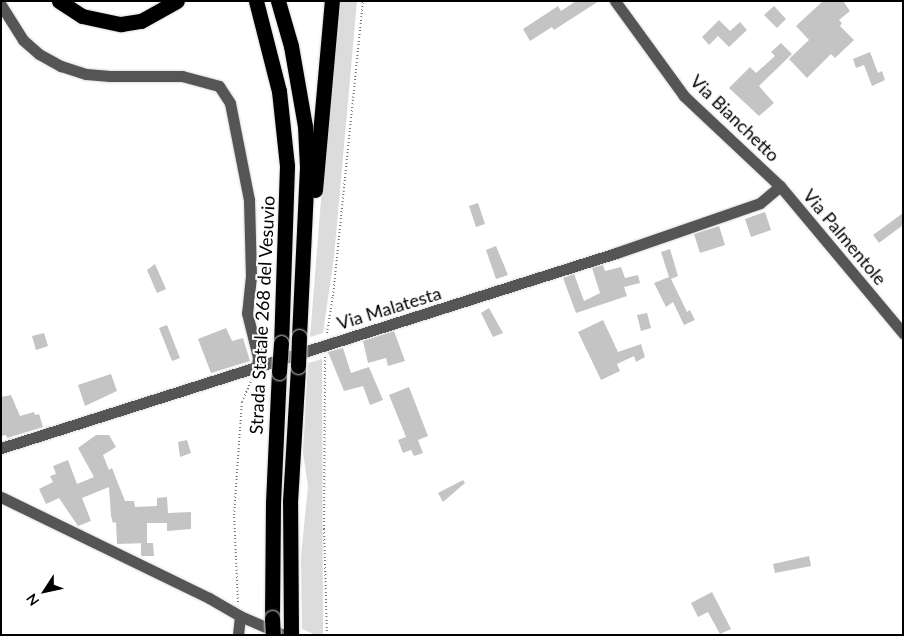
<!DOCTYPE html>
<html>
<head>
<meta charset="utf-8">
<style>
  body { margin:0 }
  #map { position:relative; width:904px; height:636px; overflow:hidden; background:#fff; font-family:Lato,sans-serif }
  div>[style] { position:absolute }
  .green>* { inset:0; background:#dcdcdc }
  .building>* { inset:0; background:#c4c4c4 }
  .path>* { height:2px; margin-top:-1px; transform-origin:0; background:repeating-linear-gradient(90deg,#777 0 1px,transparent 0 3.5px) }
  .roads { filter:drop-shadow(0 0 1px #dbdbdb) drop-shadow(0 0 1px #dbdbdb) }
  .minor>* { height:11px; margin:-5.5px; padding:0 5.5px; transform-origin:5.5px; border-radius:5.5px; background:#555 }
  .highway>* { height:15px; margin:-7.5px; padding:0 7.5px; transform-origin:7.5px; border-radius:7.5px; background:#000 }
  .bridges { filter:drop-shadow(0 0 1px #dbdbdb) drop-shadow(0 0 1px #dbdbdb) }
  .highway-bridge>* { height:15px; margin:-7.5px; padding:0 7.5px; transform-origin:7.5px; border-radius:7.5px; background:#000 }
  span { translate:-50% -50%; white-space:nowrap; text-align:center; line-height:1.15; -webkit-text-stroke:4px #fff; paint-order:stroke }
  .street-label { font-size:18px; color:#000 }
  .frame { position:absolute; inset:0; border:2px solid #000; pointer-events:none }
  .north { position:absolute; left:20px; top:566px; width:50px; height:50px; -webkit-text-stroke:4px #fff; paint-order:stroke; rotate:235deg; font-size:14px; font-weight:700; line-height:20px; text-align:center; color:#000 }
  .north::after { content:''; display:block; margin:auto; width:18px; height:22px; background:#000; clip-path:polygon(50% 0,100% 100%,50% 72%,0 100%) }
</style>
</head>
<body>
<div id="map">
  <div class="green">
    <div style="clip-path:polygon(337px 1px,357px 1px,334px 257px,323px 333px,310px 337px)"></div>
    <div style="clip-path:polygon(322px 359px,323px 635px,316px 635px,302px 629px,301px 556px,308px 486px,303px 453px,308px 363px)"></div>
  </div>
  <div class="building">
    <div style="clip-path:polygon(576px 1px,599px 1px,554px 30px,552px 27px,530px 41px,523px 29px,558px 6px,561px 11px)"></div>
    <div style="clip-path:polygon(823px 1px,843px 1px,850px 11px,839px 20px,842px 23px,840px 26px,854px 40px,835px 58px,831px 54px,807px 78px,789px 59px,809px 40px,796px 26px)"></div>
    <div style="clip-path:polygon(774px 6px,786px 19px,777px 28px,764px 15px)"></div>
    <div style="clip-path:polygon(719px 20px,730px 31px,740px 22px,747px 30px,729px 47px,718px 36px,709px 45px,702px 37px)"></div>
    <div style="clip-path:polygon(781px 43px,792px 54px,759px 86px,774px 103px,759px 116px,729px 88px,750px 67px,756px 73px,775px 56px,771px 52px)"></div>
    <div style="clip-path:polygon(870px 52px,878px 73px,882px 71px,885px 80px,872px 86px,864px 65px,856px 68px,853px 59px)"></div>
    <div style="clip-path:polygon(478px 203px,485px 224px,476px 227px,469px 206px)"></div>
    <div style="clip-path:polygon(765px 212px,771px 230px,751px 237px,745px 219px)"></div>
    <div style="clip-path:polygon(903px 213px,903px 225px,879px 243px,873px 235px)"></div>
    <div style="clip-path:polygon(719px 226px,725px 245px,700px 253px,694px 234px)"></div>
    <div style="clip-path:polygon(496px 246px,508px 275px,496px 279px,486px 250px)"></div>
    <div style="clip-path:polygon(670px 249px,678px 276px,671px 279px,687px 312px,690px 310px,695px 320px,684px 325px,673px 302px,666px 307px,654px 283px,669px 277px,661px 252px)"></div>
    <div style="clip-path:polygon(155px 264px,166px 289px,157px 293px,147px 270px)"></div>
    <div style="clip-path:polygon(603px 265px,605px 271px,621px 267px,625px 278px,638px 275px,640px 283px,624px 287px,627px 296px,576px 313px,563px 278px,574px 274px,584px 301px,600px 293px,592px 268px)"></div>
    <div style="clip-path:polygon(489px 308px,503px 333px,493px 337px,481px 313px)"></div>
    <div style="clip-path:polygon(647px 313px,651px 328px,641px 331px,637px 315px)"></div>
    <div style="clip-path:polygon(603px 320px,618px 352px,641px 344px,645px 357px,636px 362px,634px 356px,617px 364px,620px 371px,601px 380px,578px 332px)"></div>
    <div style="clip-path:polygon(167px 325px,180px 358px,172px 361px,159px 328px)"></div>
    <div style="clip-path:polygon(226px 328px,232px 341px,243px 338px,250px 361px,211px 373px,198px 339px)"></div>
    <div style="clip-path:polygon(394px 331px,405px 361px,388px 366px,386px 358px,368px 363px,363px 341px)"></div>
    <div style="clip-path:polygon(44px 333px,48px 346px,36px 350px,32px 336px)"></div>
    <div style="clip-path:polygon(343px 348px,351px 373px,369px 367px,383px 400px,370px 405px,363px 386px,344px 391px,328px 352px)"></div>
    <div style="clip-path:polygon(111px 374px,117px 391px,85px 406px,78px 385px)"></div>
    <div style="clip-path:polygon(409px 387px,428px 436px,418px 440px,423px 453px,414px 456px,411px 450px,403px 453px,398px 440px,406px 437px,389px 395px)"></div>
    <div style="clip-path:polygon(11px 395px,20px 416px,34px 412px,35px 415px,39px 414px,43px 427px,7px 438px,6px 435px,1px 436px,1px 397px)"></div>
    <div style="clip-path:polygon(96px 435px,109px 435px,116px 447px,103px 455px,109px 470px,112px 468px,125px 501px,134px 501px,135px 507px,157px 506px,157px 498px,167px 497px,168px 513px,191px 512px,191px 529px,167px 531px,167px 523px,147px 523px,147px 543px,117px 544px,116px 522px,113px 523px,111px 516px,109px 487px,82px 498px,91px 521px,78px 526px,59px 498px,46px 504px,39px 489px,53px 482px,50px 476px,56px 474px,53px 466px,68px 460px,77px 484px,94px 477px,78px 448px)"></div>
    <div style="clip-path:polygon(187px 440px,191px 453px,180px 457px,178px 442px)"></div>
    <div style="clip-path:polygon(463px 480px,465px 483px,443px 502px,438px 493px)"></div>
    <div style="clip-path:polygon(141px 543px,153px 543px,154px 556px,141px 556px)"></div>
    <div style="clip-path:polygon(809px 556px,811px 566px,775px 573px,773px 564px)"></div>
    <div style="clip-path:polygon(712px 592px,731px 629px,720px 634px,708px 612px,698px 617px,691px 603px)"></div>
  </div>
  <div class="path">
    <div style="left:327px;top:333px;width:37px;rotate:-81deg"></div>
    <div style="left:333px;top:296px;width:297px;rotate:-84.2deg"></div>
    <div style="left:325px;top:357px;width:172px;rotate:90.3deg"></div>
    <div style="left:324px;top:529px;width:106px;rotate:88.4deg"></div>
    <div style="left:238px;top:602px;width:87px;rotate:-92.6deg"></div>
    <div style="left:234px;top:515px;width:113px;rotate:-86deg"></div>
    <div style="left:242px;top:402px;width:25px;rotate:-67deg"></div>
  </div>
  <div class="roads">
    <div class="minor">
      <div style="left:615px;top:1px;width:117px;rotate:54deg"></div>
      <div style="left:684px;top:96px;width:132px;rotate:43.2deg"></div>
      <div style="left:780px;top:186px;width:192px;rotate:50.1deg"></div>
      <div style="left:1px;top:5px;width:41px;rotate:57.8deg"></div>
      <div style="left:23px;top:40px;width:21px;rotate:41deg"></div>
      <div style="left:39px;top:54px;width:25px;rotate:29deg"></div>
      <div style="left:61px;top:66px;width:26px;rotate:18deg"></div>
      <div style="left:86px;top:74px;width:24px;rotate:5deg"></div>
      <div style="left:110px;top:76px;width:72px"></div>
      <div style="left:182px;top:76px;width:38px;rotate:15deg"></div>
      <div style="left:219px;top:86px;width:20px;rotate:57deg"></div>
      <div style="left:230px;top:103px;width:99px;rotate:78.9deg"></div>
      <div style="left:249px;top:200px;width:76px;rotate:88.5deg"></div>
      <div style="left:251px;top:276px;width:37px;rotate:96deg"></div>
      <div style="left:247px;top:313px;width:45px;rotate:76deg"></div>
      <div style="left:258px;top:357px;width:11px;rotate:95deg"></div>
      <div style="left:1px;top:448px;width:645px;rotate:-17.59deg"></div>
      <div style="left:616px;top:253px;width:152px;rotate:-19.1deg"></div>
      <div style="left:760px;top:203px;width:26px;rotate:-40deg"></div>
      <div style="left:1px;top:497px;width:231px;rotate:25.9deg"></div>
      <div style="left:209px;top:598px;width:36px;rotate:30deg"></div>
      <div style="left:240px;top:616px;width:48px;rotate:23.4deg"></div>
      <div style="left:238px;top:635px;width:19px;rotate:-84deg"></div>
    </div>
    <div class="highway">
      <div style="left:59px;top:1px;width:27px;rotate:33deg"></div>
      <div style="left:82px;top:16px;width:40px;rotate:12deg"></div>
      <div style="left:121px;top:24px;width:20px;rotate:-9deg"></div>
      <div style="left:141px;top:21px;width:41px;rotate:-29.1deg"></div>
      <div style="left:256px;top:1px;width:93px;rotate:75.7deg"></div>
      <div style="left:279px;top:91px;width:75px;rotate:83.9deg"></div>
      <div style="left:287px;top:166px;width:177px;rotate:91.9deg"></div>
      <div style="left:278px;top:1px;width:47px;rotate:73.9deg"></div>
      <div style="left:291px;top:46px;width:81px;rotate:80.1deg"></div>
      <div style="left:305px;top:126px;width:41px;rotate:87.2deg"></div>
      <div style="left:307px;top:167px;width:170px;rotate:92.7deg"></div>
      <div style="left:315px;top:190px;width:190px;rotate:-84.9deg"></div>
      <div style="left:272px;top:618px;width:115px;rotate:-89.5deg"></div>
      <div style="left:273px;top:503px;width:131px;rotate:-87.4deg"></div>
      <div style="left:291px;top:635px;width:133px;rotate:-90.4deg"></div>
      <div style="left:290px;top:502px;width:136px;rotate:-86.6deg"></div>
    </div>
  </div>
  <div class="bridges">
    <div class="highway-bridge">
      <div style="left:298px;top:366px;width:29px;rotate:-88deg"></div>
      <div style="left:279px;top:372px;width:29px;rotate:-86deg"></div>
      <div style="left:272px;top:618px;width:17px;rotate:87deg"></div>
    </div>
  </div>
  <div class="street-label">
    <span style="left:735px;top:118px;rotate:44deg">Via Bianchetto</span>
    <span style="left:845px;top:237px;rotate:50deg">Via Palmentole</span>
    <span style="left:389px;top:308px;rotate:-17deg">Via Malatesta</span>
    <span style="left:262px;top:315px;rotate:-87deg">Strada Statale 268 del Vesuvio</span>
  </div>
  <div class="frame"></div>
  <div class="north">N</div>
</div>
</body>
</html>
